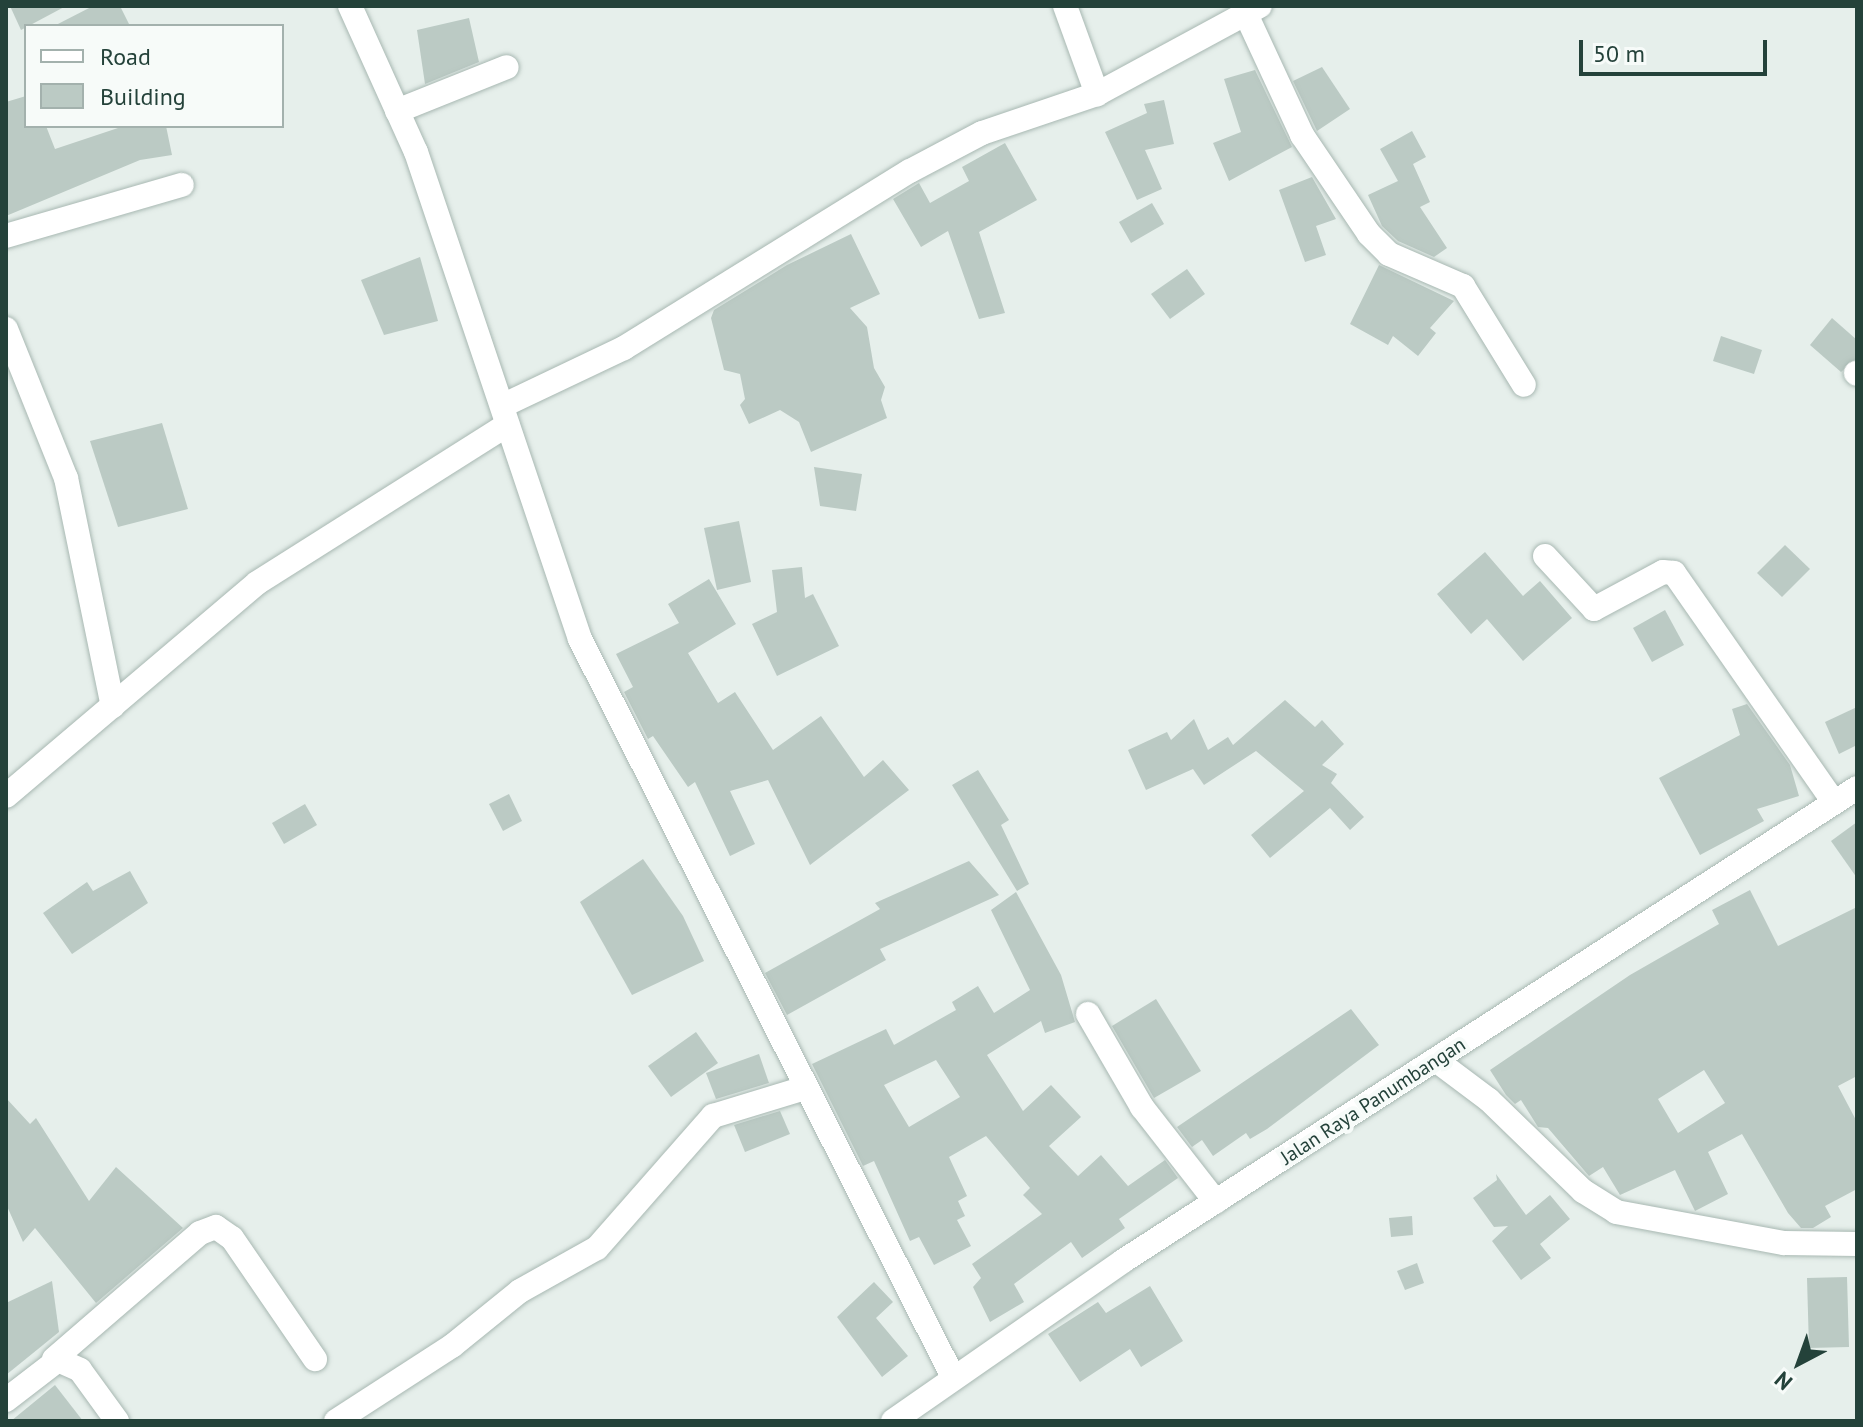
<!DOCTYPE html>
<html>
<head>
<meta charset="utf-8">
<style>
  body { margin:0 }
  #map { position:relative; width:1863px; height:1427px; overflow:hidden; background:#e6efeb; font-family:"PT Sans",sans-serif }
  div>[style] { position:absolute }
  .building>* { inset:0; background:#bbcac4 }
  .roads { filter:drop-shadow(0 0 2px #a8b8b2) drop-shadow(0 0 2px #a8b8b2) }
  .street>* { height:24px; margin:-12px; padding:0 12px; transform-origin:12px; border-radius:12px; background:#fff }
  .secondary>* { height:24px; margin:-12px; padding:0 12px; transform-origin:12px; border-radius:12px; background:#fff }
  span { translate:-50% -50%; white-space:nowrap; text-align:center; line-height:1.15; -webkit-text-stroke:8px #f7fbf9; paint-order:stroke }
  .street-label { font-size:20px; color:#24423a }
  .frame { position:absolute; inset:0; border:8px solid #24423a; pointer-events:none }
  .legend { position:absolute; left:24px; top:24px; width:260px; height:104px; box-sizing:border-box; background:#f7fbf9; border:2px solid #a3b1ad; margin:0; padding:10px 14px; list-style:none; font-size:24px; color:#24423a }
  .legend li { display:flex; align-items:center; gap:16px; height:40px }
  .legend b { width:40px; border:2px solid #a3b1ad }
  .north { position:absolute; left:1759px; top:1323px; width:80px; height:80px; -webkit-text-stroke:6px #f7fbf9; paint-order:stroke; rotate:221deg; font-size:22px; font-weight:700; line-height:32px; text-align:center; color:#24423a }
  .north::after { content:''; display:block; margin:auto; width:28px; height:36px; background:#24423a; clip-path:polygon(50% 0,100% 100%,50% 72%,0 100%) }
  .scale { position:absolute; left:1579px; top:40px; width:188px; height:36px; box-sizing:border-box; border:4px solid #24423a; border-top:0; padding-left:10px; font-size:24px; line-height:28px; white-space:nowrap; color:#24423a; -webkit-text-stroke:6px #f7fbf9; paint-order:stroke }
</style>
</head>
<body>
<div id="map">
  <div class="building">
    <div style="clip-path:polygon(10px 6px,66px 6px,21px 30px)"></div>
    <div style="clip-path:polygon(93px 6px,120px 6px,130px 26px,54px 26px)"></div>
    <div style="clip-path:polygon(469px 18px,479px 62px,425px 84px,417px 30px)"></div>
    <div style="clip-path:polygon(1322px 67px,1350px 109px,1317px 131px,1293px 81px)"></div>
    <div style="clip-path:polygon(1255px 70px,1292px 147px,1229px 181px,1213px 143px,1241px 132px,1224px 79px)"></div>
    <div style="clip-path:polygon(26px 96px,26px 126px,46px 126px,55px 149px,124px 126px,166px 126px,172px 155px,140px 160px,6px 216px,6px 102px)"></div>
    <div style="clip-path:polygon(1164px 100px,1174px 144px,1145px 150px,1162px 189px,1137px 200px,1105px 132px,1147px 113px,1144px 104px)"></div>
    <div style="clip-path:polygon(1412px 131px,1426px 157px,1413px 164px,1430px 202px,1420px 207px,1447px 248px,1434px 257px,1398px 241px,1382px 226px,1368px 195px,1398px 181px,1380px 149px)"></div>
    <div style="clip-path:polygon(1005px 143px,1037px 200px,979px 232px,1005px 313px,979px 319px,948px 231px,921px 247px,893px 199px,919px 183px,930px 203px,969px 181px,962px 167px)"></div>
    <div style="clip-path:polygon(1312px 177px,1336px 219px,1316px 226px,1326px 255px,1305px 262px,1279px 190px)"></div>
    <div style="clip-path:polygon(1152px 203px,1164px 224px,1131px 243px,1119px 222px)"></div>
    <div style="clip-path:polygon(851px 234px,880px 294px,850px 308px,867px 327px,874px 368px,885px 387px,881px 400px,887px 418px,811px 452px,799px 422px,780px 410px,749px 424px,740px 405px,745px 399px,740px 374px,724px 370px,711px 318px,714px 310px,787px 265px)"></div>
    <div style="clip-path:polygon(420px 257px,438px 321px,384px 335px,361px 280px)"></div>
    <div style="clip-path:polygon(1379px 265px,1454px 301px,1430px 328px,1436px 333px,1418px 356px,1393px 336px,1388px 345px,1350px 324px)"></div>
    <div style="clip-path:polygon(1187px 269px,1205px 294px,1170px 319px,1151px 294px)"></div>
    <div style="clip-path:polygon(1832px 318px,1857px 340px,1857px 358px,1841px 372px,1810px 345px)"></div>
    <div style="clip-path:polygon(1721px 336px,1762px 350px,1754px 374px,1713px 361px)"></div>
    <div style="clip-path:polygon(162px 423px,188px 509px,118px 527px,90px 441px)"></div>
    <div style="clip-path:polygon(814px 467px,862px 474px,856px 511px,820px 506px)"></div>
    <div style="clip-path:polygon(739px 521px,751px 582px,717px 590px,704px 528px)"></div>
    <div style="clip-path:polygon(1785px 545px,1810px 569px,1782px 597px,1757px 573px)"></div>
    <div style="clip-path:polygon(1485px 552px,1523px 596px,1540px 581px,1572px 618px,1523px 661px,1487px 619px,1471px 634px,1437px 594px)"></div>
    <div style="clip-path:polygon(802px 567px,805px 598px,813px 594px,839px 646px,777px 676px,752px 624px,777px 612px,772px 570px)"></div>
    <div style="clip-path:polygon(709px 579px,736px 624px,688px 653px,718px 703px,735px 692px,773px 750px,821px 716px,864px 777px,883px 760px,909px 790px,810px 865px,768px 780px,730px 791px,755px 844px,730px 856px,695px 782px,688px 787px,653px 736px,648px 739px,624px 692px,633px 687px,616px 654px,679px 623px,668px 604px)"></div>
    <div style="clip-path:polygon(1665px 610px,1684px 645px,1652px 662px,1633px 628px)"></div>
    <div style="clip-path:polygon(1285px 700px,1315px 727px,1322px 720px,1344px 744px,1322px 765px,1337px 774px,1331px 783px,1364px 817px,1350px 830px,1330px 808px,1270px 858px,1251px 835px,1304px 791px,1256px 751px,1204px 785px,1193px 769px,1146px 790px,1128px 750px,1167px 732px,1171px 740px,1194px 719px,1208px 750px,1228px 737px,1233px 745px)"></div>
    <div style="clip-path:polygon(1747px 704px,1790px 765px,1799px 796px,1757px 809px,1764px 821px,1700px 855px,1659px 778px,1740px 735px,1732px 709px)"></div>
    <div style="clip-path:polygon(1857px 707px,1857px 745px,1839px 754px,1825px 722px)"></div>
    <div style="clip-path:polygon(978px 770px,1009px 820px,1001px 825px,1029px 884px,1017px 891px,952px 785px)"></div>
    <div style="clip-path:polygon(509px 794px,522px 821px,503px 831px,489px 804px)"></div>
    <div style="clip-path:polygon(305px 804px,317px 825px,284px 844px,272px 823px)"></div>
    <div style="clip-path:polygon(1857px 822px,1857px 878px,1831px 841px)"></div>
    <div style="clip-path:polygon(643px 859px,683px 916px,704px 961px,632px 995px,580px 902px)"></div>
    <div style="clip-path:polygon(969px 861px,999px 895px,880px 949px,886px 960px,787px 1015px,765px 973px,880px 909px,875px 903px)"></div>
    <div style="clip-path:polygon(130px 871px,148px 903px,72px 954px,43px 913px,87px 882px,93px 891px)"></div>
    <div style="clip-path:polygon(evenodd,1750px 890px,1778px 946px,1857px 907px,1857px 1076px,1838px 1086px,1857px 1122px,1857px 1189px,1825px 1206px,1831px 1217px,1813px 1228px,1801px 1228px,1788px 1213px,1742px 1134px,1708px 1152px,1728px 1194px,1695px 1211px,1675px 1170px,1620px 1195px,1603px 1167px,1589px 1176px,1548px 1128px,1538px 1127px,1521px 1100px,1515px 1104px,1506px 1095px,1490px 1070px,1630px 975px,1719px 924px,1712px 910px,1750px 890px,1704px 1070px,1725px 1103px,1678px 1133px,1658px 1099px,1704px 1070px)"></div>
    <div style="clip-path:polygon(evenodd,1016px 892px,1061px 975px,1075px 1022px,1045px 1033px,1041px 1021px,987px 1055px,1023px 1111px,1051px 1085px,1081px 1117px,1049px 1146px,1078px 1176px,1101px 1155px,1128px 1186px,1165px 1160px,1178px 1178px,1119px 1219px,1125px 1228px,1082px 1258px,1071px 1242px,1014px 1284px,1024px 1302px,990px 1322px,973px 1287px,981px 1278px,972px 1264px,1042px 1214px,1023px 1195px,1030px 1188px,986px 1136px,949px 1157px,967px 1196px,958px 1201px,965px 1216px,957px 1220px,971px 1246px,934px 1265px,919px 1237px,910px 1241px,874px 1161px,863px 1166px,812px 1064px,886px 1029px,894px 1045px,956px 1010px,952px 1002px,978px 986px,994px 1013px,1030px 990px,991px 910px,1016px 892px,936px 1060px,960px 1097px,909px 1127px,884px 1085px,936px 1060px)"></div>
    <div style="clip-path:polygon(1156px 999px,1201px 1071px,1154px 1098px,1112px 1026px)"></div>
    <div style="clip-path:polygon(1351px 1009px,1379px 1045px,1267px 1129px,1250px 1139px,1246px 1133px,1213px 1156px,1202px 1140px,1192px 1147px,1177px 1127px)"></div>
    <div style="clip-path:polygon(696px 1032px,718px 1063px,671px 1097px,648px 1066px)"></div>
    <div style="clip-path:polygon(759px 1054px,769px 1083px,716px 1099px,706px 1073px)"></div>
    <div style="clip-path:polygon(6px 1098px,30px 1124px,36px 1118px,89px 1201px,116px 1167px,183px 1228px,96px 1303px,35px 1228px,23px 1242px,6px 1204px)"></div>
    <div style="clip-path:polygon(780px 1111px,790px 1134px,745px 1152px,734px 1125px)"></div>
    <div style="clip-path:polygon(1496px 1174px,1526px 1215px,1550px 1195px,1570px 1219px,1540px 1244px,1551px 1258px,1521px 1280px,1492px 1241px,1508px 1226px,1494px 1227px,1473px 1198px,1497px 1180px)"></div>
    <div style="clip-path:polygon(1412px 1216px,1413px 1235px,1391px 1237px,1389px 1218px)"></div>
    <div style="clip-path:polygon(1417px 1263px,1424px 1283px,1405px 1290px,1397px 1271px)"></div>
    <div style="clip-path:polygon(1847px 1277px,1849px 1347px,1809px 1348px,1807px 1278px)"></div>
    <div style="clip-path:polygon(52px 1281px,59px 1332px,6px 1375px,6px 1303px)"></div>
    <div style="clip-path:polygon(874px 1282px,893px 1302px,876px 1318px,908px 1356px,882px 1377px,837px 1317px)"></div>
    <div style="clip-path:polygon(1150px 1286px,1183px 1341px,1141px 1367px,1130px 1349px,1080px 1382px,1048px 1334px,1098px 1302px,1106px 1313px)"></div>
    <div style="clip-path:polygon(55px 1385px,83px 1421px,11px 1421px)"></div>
  </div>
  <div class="roads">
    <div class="street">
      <div style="left:350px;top:6px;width:160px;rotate:65.7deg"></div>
      <div style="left:416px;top:152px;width:514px;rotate:71.39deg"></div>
      <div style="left:580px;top:639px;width:825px;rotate:63.19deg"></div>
      <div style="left:1065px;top:6px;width:94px;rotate:70deg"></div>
      <div style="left:1245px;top:12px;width:136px;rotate:65.1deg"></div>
      <div style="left:1302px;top:135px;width:120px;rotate:55.9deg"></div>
      <div style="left:1369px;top:234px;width:28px;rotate:45deg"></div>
      <div style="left:1389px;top:254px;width:81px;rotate:23.4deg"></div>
      <div style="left:1463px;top:286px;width:116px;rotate:58.4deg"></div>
      <div style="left:397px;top:111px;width:118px;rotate:-21.8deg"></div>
      <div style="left:6px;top:236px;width:183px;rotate:-16.2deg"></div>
      <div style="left:6px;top:329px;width:161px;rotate:68.1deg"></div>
      <div style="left:66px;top:478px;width:233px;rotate:78.4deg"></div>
      <div style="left:1856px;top:373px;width:1px;rotate:45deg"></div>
      <div style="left:504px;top:405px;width:133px;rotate:-25.4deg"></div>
      <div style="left:624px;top:348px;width:336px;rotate:-31.8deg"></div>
      <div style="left:910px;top:171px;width:81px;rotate:-27.8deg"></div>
      <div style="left:982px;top:133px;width:121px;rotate:-18.7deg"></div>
      <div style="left:1097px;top:94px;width:185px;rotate:-28.4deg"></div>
      <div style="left:1545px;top:556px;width:72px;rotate:47.2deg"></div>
      <div style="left:1594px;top:609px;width:78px;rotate:-28.2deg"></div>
      <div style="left:1663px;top:572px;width:11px;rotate:5deg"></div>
      <div style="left:1674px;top:573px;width:279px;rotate:55.1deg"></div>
      <div style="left:6px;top:796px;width:329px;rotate:-40.3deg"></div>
      <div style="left:257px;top:583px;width:296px;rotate:-32.3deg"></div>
      <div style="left:1088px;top:1014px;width:108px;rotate:59.9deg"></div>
      <div style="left:1142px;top:1107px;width:120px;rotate:52.1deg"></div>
      <div style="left:1437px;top:1061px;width:65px;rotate:36.9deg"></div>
      <div style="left:1489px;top:1100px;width:131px;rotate:44.1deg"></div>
      <div style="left:1583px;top:1191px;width:39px;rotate:32deg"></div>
      <div style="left:1616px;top:1212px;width:171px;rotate:10.5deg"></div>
      <div style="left:1784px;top:1243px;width:73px;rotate:0.8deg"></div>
      <div style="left:54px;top:1359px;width:193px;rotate:-40.8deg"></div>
      <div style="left:200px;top:1233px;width:17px;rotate:-21deg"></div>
      <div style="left:216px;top:1227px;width:19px;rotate:35deg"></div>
      <div style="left:232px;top:1238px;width:147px;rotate:55.6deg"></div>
      <div style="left:6px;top:1400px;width:66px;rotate:-37.6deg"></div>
      <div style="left:58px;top:1360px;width:24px;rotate:24deg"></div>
      <div style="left:80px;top:1370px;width:63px;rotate:54deg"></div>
      <div style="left:336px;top:1421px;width:138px;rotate:-32.9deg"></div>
      <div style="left:452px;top:1346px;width:87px;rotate:-39deg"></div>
      <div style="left:520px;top:1291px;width:88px;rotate:-29.2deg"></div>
      <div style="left:597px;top:1248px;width:176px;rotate:-48.7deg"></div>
      <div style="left:713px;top:1116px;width:96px;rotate:-16.9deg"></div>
    </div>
    <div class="secondary">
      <div style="left:893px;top:1421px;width:280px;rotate:-34.8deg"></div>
      <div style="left:1123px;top:1261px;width:873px;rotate:-32.8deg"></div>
    </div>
  </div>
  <div class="street-label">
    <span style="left:1373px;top:1101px;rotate:-33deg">Jalan Raya Panumbangan</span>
  </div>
  <div class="frame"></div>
  <ul class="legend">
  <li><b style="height:10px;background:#fff"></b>Road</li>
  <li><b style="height:22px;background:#bbcac4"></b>Building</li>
  </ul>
  <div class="north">N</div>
  <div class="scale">50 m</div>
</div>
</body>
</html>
